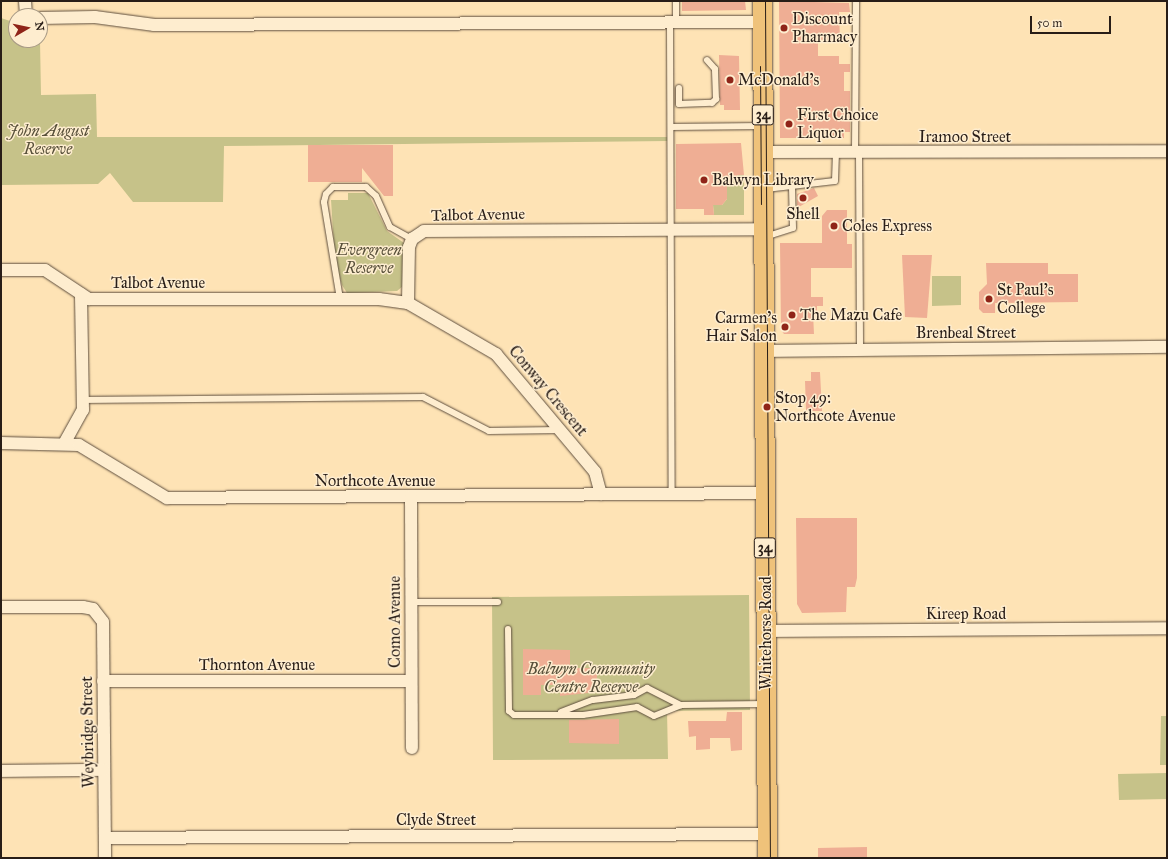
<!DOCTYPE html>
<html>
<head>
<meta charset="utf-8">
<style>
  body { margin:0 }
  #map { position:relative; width:1168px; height:859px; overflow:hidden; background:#fee3b5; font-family:"IM FELL Great Primer",serif }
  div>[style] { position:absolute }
  .green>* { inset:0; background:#c6c289 }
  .building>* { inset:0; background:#efae94 }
  .roads { filter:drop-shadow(0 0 1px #5e4e3e) drop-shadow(0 0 1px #5e4e3e) }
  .service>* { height:6px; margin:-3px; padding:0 3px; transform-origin:3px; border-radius:3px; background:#feedcf }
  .minor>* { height:12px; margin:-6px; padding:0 6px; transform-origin:6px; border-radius:6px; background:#feedcf }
  .primary>* { height:19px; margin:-9.5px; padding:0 9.5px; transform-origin:9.5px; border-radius:9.5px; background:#efc27a }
  .tram>* { height:1px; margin:-0.5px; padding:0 0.5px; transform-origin:0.5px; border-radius:0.5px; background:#281d17 }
  .dots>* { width:11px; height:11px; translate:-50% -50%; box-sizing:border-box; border:2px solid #feedcf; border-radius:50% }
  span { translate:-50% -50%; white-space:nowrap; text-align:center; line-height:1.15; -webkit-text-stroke:3px #feedcf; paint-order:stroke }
  .shield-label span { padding:1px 3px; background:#feedcf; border:1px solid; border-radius:3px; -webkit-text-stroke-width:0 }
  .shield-label { font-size:15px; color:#281d17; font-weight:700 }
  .poi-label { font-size:16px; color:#281d17 }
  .left { translate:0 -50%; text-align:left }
  .right { translate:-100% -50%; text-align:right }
  .park-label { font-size:16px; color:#574f39; font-style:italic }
  .street-label { font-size:16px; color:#281d17 }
  .frame { position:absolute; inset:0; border:2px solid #281d17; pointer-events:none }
  .north { position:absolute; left:8px; top:8px; width:40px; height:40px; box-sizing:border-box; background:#feedcf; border:1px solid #a89a85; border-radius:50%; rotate:81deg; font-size:11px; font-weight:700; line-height:16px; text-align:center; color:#281d17 }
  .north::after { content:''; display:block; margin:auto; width:14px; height:18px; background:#8f2418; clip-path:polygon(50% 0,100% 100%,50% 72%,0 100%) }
  .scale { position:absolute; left:1030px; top:16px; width:81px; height:18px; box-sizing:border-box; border:2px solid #281d17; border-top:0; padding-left:5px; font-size:12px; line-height:14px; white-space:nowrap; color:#281d17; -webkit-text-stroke:3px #feedcf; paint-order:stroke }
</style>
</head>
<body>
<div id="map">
  <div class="green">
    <div style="clip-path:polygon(1px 18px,16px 23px,16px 40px,40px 41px,41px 95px,96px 94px,97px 137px,668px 137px,668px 141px,224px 146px,223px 202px,133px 202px,110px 173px,98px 184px,1px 185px)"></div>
    <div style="clip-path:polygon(738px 175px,744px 175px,744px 215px,714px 215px,713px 205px,722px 205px,727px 199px,727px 185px)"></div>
    <div style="clip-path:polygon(348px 193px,368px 193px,387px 231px,404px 243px,403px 286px,397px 291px,347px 293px,342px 285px,335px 261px,331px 200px,348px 200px)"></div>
    <div style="clip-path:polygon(932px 276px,961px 276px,961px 305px,932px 306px)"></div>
    <div style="clip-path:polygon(749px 595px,750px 710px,667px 711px,668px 759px,493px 760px,492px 597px)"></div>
    <div style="clip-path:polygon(1161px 716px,1167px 716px,1167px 765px,1160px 765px)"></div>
    <div style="clip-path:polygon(1167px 773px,1167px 799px,1119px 800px,1118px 774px)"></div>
  </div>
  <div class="building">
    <div style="clip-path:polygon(682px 1px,745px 1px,746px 10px,682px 11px)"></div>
    <div style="clip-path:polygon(779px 1px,849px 3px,850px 12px,839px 12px,840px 39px,818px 40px,818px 56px,839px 56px,839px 64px,850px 64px,850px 72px,844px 72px,844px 91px,850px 91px,850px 132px,844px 132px,844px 138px,780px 138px)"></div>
    <div style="clip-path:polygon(719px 55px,739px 56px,740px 110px,724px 110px,724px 105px,720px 105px)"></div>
    <div style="clip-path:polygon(741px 143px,744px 175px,738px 175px,727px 185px,727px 199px,722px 205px,713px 205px,714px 215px,704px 215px,704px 209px,676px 209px,676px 144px)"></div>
    <div style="clip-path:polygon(308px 145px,393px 145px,393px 196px,384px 196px,362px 168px,362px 182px,308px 182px)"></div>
    <div style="clip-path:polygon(814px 188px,818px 196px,797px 208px,797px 194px)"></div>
    <div style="clip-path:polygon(827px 210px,847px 210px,847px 244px,852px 244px,852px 268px,811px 268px,811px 297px,823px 297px,823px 306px,817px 306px,817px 313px,813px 313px,814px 334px,784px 334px,781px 330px,780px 243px,822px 243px,822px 216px)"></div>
    <div style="clip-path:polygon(902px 255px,932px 255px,927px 318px,905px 317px)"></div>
    <div style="clip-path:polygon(986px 263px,1048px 263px,1048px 274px,1078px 274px,1078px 302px,995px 303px,995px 313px,983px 313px,979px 309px,979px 292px,987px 284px)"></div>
    <div style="clip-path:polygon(811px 372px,820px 372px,822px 411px,806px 411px,805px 381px,811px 381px)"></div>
    <div style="clip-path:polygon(796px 518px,857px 518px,857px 578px,855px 587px,847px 587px,846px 612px,802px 613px,797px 604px)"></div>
    <div style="clip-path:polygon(523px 649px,570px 650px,570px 668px,597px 668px,597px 692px,560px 696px,560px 685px,541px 685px,541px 695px,523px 695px)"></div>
    <div style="clip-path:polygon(727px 712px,742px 712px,742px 750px,731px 751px,730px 738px,710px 738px,710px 749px,696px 750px,696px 736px,689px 737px,688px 721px,726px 721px)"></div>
    <div style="clip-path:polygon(619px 719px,619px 744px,569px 743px,569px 720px)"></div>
    <div style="clip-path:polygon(867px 847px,867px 858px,818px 858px,818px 848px)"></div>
  </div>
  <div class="roads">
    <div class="service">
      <div style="left:676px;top:1px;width:23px;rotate:90deg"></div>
      <div style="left:670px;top:24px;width:470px;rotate:89.8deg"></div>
      <div style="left:679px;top:88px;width:16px;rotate:90deg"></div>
      <div style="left:679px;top:104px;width:33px;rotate:-2deg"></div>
      <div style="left:712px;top:103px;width:6px;rotate:-45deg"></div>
      <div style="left:716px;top:99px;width:30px;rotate:-92deg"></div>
      <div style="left:715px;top:69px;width:12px;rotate:-132deg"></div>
      <div style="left:671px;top:127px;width:91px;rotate:-0.6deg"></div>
      <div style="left:855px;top:152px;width:151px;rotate:-89.6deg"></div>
      <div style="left:859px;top:152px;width:198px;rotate:89.7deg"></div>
      <div style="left:766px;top:189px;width:69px;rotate:-6.6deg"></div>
      <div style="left:835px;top:181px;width:29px;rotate:-88deg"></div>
      <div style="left:765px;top:237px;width:29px;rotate:-18deg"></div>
      <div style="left:793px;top:228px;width:41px;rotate:-91.4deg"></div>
      <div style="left:340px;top:299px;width:98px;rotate:-99.4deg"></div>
      <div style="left:324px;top:202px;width:8px;rotate:-76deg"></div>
      <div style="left:326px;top:194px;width:10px;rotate:-45deg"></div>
      <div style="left:333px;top:187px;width:33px"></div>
      <div style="left:366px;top:187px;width:13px;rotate:42deg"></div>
      <div style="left:376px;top:196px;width:34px;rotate:66deg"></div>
      <div style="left:390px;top:227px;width:25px;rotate:29deg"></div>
      <div style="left:83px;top:400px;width:340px;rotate:-0.5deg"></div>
      <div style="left:423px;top:397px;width:74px;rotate:27.3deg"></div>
      <div style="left:489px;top:431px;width:70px;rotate:-0.8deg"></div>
      <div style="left:411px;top:602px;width:87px"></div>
      <div style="left:508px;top:629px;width:82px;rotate:89.3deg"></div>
      <div style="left:509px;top:711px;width:6px;rotate:39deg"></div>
      <div style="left:514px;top:715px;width:69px"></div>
      <div style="left:583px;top:715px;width:55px;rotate:-8.4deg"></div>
      <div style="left:637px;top:707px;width:19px;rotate:28deg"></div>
      <div style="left:654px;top:716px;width:29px;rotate:-22deg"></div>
      <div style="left:681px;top:705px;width:84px;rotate:-0.7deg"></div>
      <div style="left:561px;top:712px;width:34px;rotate:-21deg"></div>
      <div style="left:593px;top:700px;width:41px;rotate:-7deg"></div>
      <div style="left:634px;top:695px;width:15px;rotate:-28deg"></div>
      <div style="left:647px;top:688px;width:38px;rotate:27deg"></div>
    </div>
    <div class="minor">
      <div style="left:25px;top:1px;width:15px;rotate:86deg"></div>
      <div style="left:40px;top:18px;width:55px;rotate:-1deg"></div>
      <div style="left:95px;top:17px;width:60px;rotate:7.7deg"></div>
      <div style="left:154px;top:25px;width:608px;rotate:-0.28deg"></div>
      <div style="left:764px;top:152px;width:403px;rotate:-0.1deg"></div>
      <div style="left:1px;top:270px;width:44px"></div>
      <div style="left:45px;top:270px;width:53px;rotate:33.4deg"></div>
      <div style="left:89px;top:299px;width:290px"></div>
      <div style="left:379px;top:299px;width:29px;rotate:8deg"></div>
      <div style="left:408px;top:303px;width:56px;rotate:-89deg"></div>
      <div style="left:409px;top:247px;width:9px;rotate:-69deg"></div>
      <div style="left:412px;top:239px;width:14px;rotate:-34deg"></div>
      <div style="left:424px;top:231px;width:340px;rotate:-0.3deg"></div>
      <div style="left:408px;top:303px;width:102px;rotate:30.1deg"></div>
      <div style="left:496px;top:354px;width:154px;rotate:50deg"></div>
      <div style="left:595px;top:472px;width:23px;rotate:75deg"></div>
      <div style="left:764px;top:351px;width:403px;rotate:-0.6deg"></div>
      <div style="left:65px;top:442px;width:37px;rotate:-61deg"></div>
      <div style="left:83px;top:410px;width:116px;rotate:-91deg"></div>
      <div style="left:1px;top:443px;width:78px;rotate:1.5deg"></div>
      <div style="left:79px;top:445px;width:103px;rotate:31.1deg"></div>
      <div style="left:167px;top:498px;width:598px;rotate:-0.48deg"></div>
      <div style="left:411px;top:496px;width:252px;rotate:89.8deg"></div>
      <div style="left:1px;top:607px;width:82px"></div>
      <div style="left:83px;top:607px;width:10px;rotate:11deg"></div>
      <div style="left:93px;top:609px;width:16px;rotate:52deg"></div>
      <div style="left:103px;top:622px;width:236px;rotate:89.5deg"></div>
      <div style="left:766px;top:631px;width:401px;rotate:-0.4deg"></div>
      <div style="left:103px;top:681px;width:308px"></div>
      <div style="left:1px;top:771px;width:103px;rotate:-0.6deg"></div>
      <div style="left:105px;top:838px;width:662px;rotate:-0.35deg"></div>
    </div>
    <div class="primary">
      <div style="left:762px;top:1px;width:857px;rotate:89.67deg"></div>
    </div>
  </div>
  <div class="tram">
    <div style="left:765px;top:1px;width:857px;rotate:89.67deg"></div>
    <div style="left:760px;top:66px;width:138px;rotate:89.6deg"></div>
  </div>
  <div class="dots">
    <div style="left:784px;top:28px;background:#8f2418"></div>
    <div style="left:730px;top:80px;background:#8f2418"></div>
    <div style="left:789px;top:124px;background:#8f2418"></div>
    <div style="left:704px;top:180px;background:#8f2418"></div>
    <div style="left:803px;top:198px;background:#8f2418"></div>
    <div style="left:834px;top:226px;background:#8f2418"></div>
    <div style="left:989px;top:299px;background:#8f2418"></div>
    <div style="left:792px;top:315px;background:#8f2418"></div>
    <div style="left:785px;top:327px;background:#8f2418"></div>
    <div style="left:767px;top:407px;background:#8f2418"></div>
  </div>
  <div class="shield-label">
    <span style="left:763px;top:115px">34</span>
    <span style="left:765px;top:548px">34</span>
  </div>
  <div class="poi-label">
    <span class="left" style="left:792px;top:28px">Discount<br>Pharmacy</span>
    <span class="left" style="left:738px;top:80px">McDonald's</span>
    <span class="left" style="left:797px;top:124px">First Choice<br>Liquor</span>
    <span class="left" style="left:712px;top:180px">Balwyn Library</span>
    <span style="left:803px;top:214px">Shell</span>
    <span class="left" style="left:842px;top:226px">Coles Express</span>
    <span class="left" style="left:997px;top:299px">St Paul's<br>College</span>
    <span class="left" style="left:800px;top:315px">The Mazu Cafe</span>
    <span class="right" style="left:777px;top:327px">Carmen's<br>Hair Salon</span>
    <span class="left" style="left:775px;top:407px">Stop 49:<br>Northcote Avenue</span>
  </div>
  <div class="park-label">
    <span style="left:48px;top:140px">John August<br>Reserve</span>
    <span style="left:369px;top:259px">Evergreen<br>Reserve</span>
    <span style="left:591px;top:678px">Balwyn Community<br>Centre Reserve</span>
  </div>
  <div class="street-label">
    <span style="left:965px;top:137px">Iramoo Street</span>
    <span style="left:478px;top:215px;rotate:-1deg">Talbot Avenue</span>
    <span style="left:158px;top:283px">Talbot Avenue</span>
    <span style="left:966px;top:333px">Brenbeal Street</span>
    <span style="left:548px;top:391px;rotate:50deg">Conway Crescent</span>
    <span style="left:375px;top:481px">Northcote Avenue</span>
    <span style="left:966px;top:614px">Kireep Road</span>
    <span style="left:395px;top:622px;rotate:-90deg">Como Avenue</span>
    <span style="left:766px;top:633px;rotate:-90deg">Whitehorse Road</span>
    <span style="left:257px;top:665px">Thornton Avenue</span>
    <span style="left:88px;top:732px;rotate:-91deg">Weybridge Street</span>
    <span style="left:436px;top:820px">Clyde Street</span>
  </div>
  <div class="frame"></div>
  <div class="north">N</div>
  <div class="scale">50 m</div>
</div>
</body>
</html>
